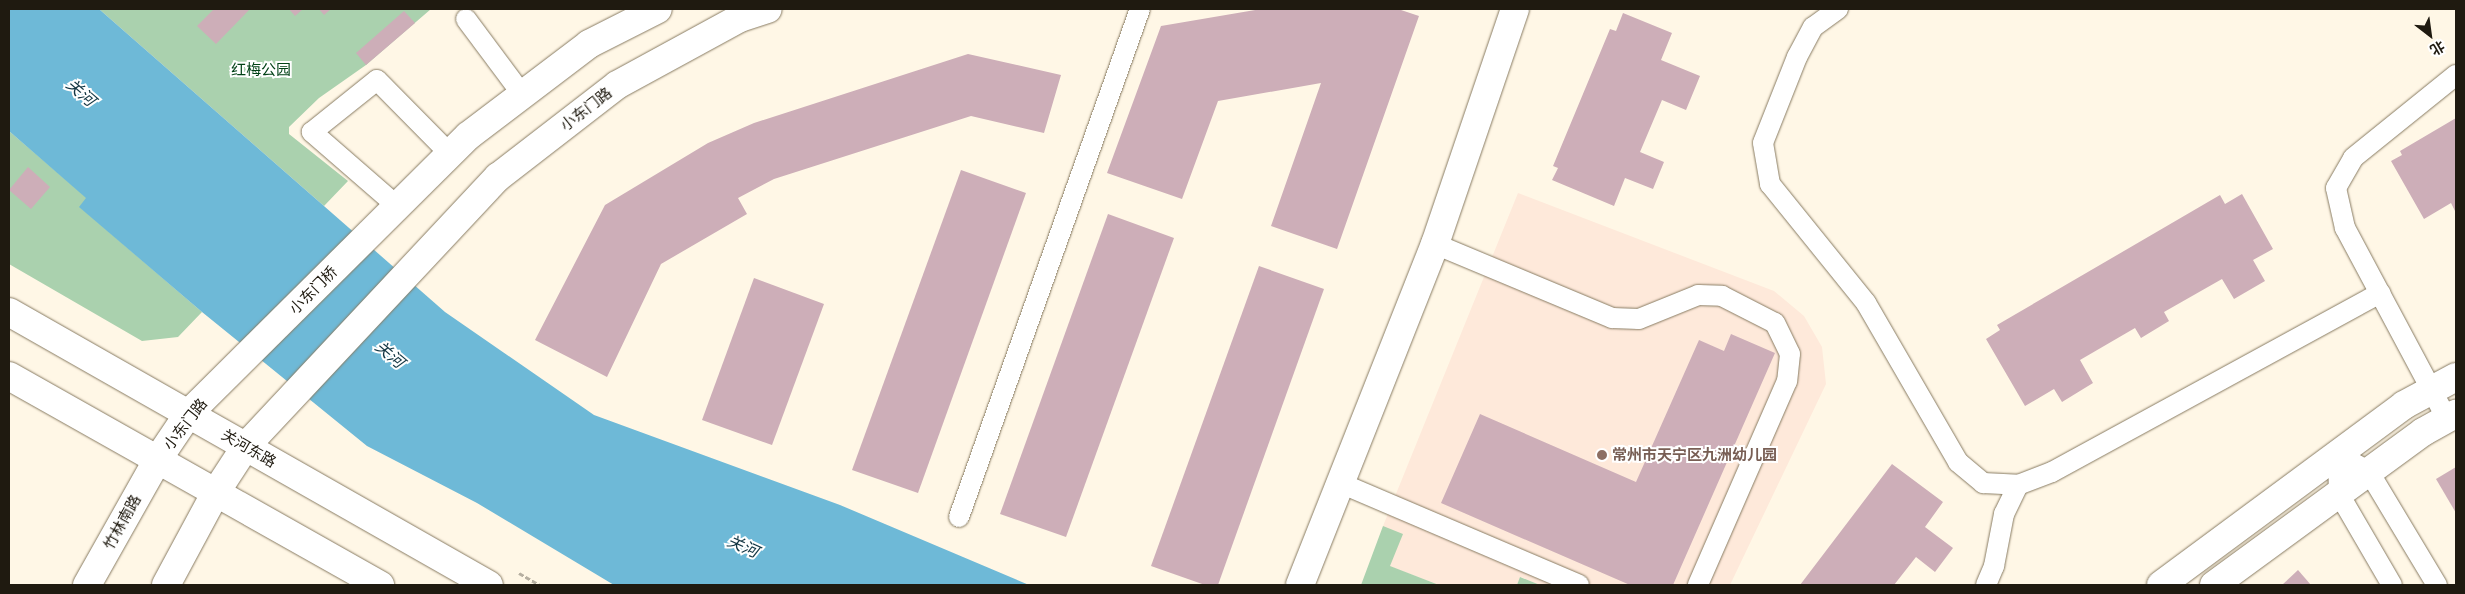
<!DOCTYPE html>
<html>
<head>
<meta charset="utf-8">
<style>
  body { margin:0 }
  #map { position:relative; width:2465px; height:594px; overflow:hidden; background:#fff7e6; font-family:Inter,"Noto Sans SC",sans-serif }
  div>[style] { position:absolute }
  .education>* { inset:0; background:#fee9da }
  .green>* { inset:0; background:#aad1ae }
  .water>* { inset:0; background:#6eb9d7 }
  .building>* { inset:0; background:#cdaeb8 }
  .path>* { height:3px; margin-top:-1.5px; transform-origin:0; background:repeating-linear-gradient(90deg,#b6afa1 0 5px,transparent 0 7.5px) }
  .roads { filter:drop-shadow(0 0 1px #887b62) drop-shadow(0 0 1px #887b62) }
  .service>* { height:20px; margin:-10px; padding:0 10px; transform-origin:10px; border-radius:10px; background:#fff }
  .minor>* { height:28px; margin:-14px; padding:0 14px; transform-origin:14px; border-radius:14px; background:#fff }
  .tertiary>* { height:28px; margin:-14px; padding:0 14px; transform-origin:14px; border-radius:14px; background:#fff }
  .secondary>* { height:28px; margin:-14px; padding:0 14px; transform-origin:14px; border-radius:14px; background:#fff }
  .primary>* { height:28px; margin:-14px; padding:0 14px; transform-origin:14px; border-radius:14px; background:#fff }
  .dots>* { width:14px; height:14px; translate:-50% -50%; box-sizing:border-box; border:2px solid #fff; border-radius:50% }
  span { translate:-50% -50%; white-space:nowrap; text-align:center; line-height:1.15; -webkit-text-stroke:4px #fff; paint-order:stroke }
  .park-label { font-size:15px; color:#024217 }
  .street-label { font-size:15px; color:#1f1a10 }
  .education-label { font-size:15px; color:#785e54; font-weight:700 }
  .left { translate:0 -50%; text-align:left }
  .water-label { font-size:16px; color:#123542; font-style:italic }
  .frame { position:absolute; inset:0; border:10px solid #1f1a10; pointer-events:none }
  .north { position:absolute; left:2405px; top:10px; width:50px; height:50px; -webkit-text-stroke:4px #fff; paint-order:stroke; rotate:150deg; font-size:14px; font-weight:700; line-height:20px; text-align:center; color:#1f1a10 }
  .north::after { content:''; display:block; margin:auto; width:18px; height:22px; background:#1f1a10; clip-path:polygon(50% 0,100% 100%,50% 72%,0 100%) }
</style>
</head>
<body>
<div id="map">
  <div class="education">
    <div style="clip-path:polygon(1518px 193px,1774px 291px,1804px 316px,1822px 347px,1826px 384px,1730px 585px,1540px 585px,1521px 577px,1517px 585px,1439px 585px,1389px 566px,1383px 526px)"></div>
  </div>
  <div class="green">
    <div style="clip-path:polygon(99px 9px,431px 9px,366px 65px,319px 98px,289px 127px,289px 134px,348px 181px,324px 206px)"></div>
    <div style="clip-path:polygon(9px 131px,87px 198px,80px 207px,202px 312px,178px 337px,142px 341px,9px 264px)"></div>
    <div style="clip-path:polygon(1383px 526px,1403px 534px,1390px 566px,1439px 585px,1361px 585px)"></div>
    <div style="clip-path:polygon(1520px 577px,1540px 585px,1517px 585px)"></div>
  </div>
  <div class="water">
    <div style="clip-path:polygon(9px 9px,99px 9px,445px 312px,594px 415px,840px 505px,1029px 585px,614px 585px,477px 503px,367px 446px,202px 312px,79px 207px,86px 198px,9px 131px)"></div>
  </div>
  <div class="building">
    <div style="clip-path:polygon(214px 9px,250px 9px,216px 44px,197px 26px)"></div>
    <div style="clip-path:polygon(289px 9px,303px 9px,295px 16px)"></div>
    <div style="clip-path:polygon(319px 9px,331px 9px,324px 15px)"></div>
    <div style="clip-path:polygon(1261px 9px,1398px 9px,1419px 16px,1337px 249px,1271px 226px,1321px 83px,1218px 101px,1182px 199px,1107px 173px,1161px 26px)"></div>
    <div style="clip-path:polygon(404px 11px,415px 23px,366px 65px,356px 53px)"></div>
    <div style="clip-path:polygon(1623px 13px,1672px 33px,1661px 60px,1700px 76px,1686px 110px,1662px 100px,1640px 152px,1664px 162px,1653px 189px,1625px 178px,1614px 206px,1552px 180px,1558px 168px,1553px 166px,1610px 29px,1616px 31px)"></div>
    <div style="clip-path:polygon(968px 54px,1061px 75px,1044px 133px,971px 116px,774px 179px,738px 198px,747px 214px,661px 264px,607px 377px,535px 340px,605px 205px,708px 143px,754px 123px)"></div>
    <div style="clip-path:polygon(2456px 118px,2456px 213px,2451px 203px,2424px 219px,2391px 161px,2402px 155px,2400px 151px)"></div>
    <div style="clip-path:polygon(28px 167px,50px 187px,31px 209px,9px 190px)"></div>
    <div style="clip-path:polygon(961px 170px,1026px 193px,918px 493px,852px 470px)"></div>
    <div style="clip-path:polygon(2242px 194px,2273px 249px,2253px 260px,2265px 281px,2234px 299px,2222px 279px,2164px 312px,2169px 321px,2141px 338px,2135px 328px,2080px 360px,2093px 383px,2062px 402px,2054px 389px,2025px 406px,1986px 339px,2000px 330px,1997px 325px,2220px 195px,2225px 204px)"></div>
    <div style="clip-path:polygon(1108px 214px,1174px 238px,1066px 537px,1000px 514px)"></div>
    <div style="clip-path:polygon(1259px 266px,1324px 289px,1218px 585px,1205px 585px,1151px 566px)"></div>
    <div style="clip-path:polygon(754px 278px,824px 304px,772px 445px,702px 420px)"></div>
    <div style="clip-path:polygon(1731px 334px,1775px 353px,1673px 585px,1630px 585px,1441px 503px,1480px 414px,1636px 482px,1699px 340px,1724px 351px)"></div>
    <div style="clip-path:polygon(1892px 464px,1943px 502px,1925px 527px,1953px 548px,1935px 572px,1916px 557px,1894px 585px,1800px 585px)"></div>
    <div style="clip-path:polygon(2456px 467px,2456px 513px,2436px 479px)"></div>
    <div style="clip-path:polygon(2298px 570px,2311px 585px,2282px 585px)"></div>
  </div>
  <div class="path">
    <div style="left:519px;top:573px;width:24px;rotate:30deg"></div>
  </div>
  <div class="roads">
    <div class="service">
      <div style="left:1838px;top:9px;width:31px;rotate:144deg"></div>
      <div style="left:1813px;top:27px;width:34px;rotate:118deg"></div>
      <div style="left:1797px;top:57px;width:92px;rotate:111.6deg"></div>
      <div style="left:1763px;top:143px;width:42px;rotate:80.3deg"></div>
      <div style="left:1770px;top:184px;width:153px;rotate:51.1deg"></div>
      <div style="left:1866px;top:303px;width:184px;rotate:59.9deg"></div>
      <div style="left:1958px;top:462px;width:33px;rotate:40deg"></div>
      <div style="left:1983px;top:483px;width:35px;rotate:3deg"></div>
      <div style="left:2018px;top:485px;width:36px;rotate:-21deg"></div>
      <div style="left:2052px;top:472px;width:374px;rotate:-28.6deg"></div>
      <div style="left:466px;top:19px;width:94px;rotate:53.3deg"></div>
      <div style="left:397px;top:206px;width:113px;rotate:-139deg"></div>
      <div style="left:312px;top:132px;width:83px;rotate:-38.7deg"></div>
      <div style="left:377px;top:80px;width:104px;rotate:45.4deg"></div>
      <div style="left:1435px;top:244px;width:192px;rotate:22.7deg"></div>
      <div style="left:1612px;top:318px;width:27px;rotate:2deg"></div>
      <div style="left:1639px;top:319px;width:64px;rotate:-22.1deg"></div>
      <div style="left:1698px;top:295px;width:24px;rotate:2deg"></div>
      <div style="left:1722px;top:296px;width:59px;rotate:27deg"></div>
      <div style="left:1775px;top:323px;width:34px;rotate:64deg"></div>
      <div style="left:1790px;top:354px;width:27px;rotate:96deg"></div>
      <div style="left:1787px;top:381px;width:223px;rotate:113.6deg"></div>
      <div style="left:2447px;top:419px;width:217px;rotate:-118.1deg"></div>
      <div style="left:2345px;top:228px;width:41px;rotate:-102.7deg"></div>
      <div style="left:2336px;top:188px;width:34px;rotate:-60deg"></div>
      <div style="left:2353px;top:158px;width:132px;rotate:-38.9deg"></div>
      <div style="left:2338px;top:454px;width:36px;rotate:30deg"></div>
      <div style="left:2369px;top:472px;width:132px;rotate:59deg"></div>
      <div style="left:2338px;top:454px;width:40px;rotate:88.6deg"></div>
      <div style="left:2339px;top:494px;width:105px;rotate:59.8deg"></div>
      <div style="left:1338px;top:482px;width:262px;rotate:23.1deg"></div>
      <div style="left:959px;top:517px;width:539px;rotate:-70.39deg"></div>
      <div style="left:1986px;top:585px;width:21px;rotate:-67deg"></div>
      <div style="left:1994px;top:566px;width:53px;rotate:-79.1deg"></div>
      <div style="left:2004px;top:514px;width:32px;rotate:-64deg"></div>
    </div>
    <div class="minor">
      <div style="left:1300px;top:585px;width:367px;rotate:-68.4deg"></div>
      <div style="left:1435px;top:244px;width:248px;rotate:-71.2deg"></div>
    </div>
    <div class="tertiary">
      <div style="left:2161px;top:585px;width:302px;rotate:-36.5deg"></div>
      <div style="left:2404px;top:405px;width:59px;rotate:-28.3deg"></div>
      <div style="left:2214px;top:585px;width:259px;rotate:-36.2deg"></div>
      <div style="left:2423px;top:432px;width:38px;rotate:-29deg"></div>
    </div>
    <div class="secondary">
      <div style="left:87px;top:585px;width:145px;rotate:-60.6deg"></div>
      <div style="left:158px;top:459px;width:55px;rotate:-56deg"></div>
      <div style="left:189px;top:413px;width:393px;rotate:-44.8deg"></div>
      <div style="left:468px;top:136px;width:152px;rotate:-37.2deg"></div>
      <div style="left:589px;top:44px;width:77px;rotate:-26.9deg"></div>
      <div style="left:166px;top:585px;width:106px;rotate:-61.7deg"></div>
      <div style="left:216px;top:492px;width:55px;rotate:-56.9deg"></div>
      <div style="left:246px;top:446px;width:369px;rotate:-46.9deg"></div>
      <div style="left:498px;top:177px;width:150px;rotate:-37.7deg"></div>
      <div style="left:617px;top:85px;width:140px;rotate:-28.6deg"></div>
      <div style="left:740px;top:18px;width:29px;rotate:-18deg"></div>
    </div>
    <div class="primary">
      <div style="left:9px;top:312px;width:552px;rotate:29.63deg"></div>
      <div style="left:9px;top:376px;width:426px;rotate:29.4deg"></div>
    </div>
  </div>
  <div class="dots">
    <div style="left:1602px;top:455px;background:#8d6e63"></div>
  </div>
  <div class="park-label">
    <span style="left:261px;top:70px">红梅公园</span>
  </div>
  <div class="street-label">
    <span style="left:586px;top:109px;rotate:-38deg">小东门路</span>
    <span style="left:313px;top:290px;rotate:-45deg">小东门桥</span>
    <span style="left:185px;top:424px;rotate:-52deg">小东门路</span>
    <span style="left:249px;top:448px;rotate:30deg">关河东路</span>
    <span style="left:122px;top:522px;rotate:-61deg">竹林南路</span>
  </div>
  <div class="education-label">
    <span class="left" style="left:1612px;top:455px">常州市天宁区九洲幼儿园</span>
  </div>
  <div class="water-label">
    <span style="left:81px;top:92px;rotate:41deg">关河</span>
    <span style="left:390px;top:354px;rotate:40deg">关河</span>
    <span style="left:743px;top:546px;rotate:24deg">关河</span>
  </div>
  <div class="frame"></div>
  <div class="north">北</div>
</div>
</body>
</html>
